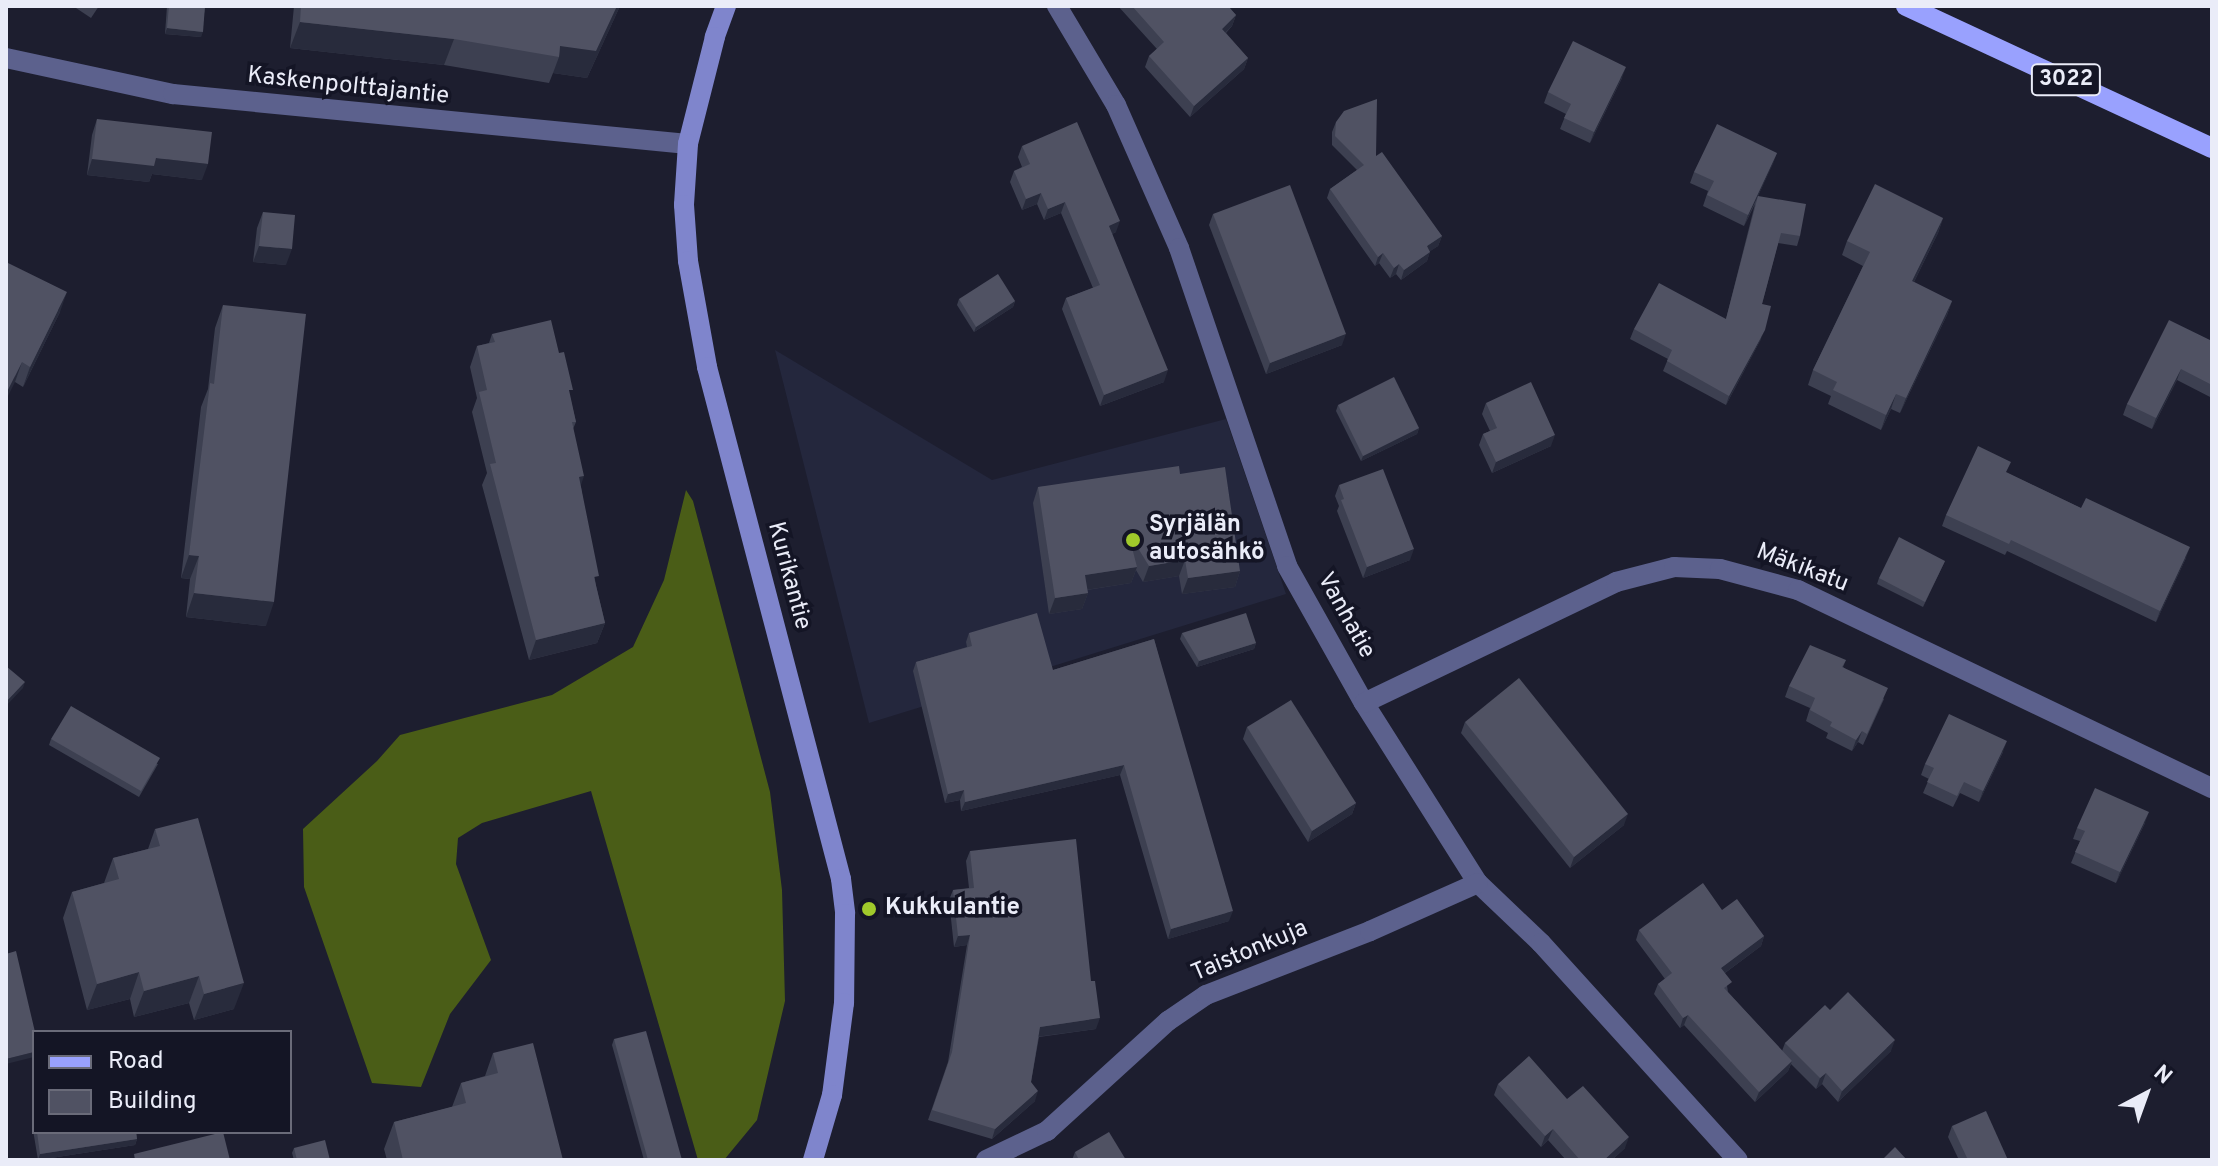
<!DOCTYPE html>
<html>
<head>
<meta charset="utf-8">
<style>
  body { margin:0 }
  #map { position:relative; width:2218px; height:1166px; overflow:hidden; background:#1d1e2f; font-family:Overpass,sans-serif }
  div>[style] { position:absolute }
  .built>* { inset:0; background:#24273d }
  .forest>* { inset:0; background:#4a5d17 }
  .street>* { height:20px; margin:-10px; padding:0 10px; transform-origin:10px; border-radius:10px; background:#5c618d }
  .secondary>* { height:20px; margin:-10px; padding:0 10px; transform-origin:10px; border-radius:10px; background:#7f85cc }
  .primary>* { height:20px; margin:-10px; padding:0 10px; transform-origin:10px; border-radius:10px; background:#99a1fe }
  .wall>* { inset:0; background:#3d4051 }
  .shaded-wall>* { inset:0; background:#282b3c }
  .building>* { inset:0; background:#505263 }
  .dots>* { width:22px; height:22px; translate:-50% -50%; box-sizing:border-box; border:4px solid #141525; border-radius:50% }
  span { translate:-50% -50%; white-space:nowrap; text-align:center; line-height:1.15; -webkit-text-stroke:7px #141525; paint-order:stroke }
  .shield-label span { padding:2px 6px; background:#141525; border:2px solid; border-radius:6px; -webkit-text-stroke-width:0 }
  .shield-label { font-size:22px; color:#eaecf8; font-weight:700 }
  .street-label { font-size:24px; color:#eaecf8 }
  .poi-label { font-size:24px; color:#eaecf8; font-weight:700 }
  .left { translate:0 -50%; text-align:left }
  .frame { position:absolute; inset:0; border:8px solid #eaecf8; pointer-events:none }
  .legend { position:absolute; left:32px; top:1030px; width:260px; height:104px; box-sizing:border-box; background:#141525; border:2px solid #6a6b79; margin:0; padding:10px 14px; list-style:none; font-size:24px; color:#eaecf8 }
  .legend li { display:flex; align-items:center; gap:16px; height:40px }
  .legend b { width:40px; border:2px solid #6a6b79 }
  .north { position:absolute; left:2106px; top:1054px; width:80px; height:80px; -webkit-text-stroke:6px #141525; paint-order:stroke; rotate:41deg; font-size:22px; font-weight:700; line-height:32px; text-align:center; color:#eaecf8 }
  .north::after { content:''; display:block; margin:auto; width:28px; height:36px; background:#eaecf8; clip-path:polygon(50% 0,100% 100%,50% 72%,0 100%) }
</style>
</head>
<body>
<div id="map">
  <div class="built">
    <div style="clip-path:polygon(775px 350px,992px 480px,1226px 419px,1286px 594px,869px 723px)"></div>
  </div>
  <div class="forest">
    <div style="clip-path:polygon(686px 490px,693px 501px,770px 792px,782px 890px,785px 1001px,757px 1120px,724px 1160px,698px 1160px,591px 791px,482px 823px,458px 838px,456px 864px,491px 960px,450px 1014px,421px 1087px,372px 1083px,304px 887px,303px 829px,377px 761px,400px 735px,552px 695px,633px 647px,664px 580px)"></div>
  </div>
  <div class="street">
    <div style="left:1057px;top:6px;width:115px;rotate:59.2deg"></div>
    <div style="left:1116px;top:105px;width:156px;rotate:66.2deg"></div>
    <div style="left:1179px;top:248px;width:336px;rotate:71.2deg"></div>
    <div style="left:1287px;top:566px;width:157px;rotate:60.7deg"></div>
    <div style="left:1364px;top:703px;width:213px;rotate:57.7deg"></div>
    <div style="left:1478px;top:883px;width:87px;rotate:43.6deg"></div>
    <div style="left:1541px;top:943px;width:293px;rotate:47.8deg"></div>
    <div style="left:6px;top:58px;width:171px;rotate:12.2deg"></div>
    <div style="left:173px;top:94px;width:517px;rotate:5.55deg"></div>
    <div style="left:1364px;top:703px;width:280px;rotate:-25.6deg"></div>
    <div style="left:1616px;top:582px;width:60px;rotate:-14.5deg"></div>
    <div style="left:1674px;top:567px;width:46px;rotate:2.5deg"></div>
    <div style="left:1720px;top:569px;width:81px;rotate:15.1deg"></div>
    <div style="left:1798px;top:590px;width:459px;rotate:25.6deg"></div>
    <div style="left:986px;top:1160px;width:68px;rotate:-25.4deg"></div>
    <div style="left:1047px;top:1131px;width:164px;rotate:-42.3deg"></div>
    <div style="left:1168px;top:1021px;width:46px;rotate:-34.4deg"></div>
    <div style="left:1206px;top:995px;width:176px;rotate:-21.3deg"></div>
    <div style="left:1370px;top:931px;width:118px;rotate:-24deg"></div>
  </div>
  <div class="secondary">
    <div style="left:726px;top:6px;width:33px;rotate:110deg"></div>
    <div style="left:715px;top:37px;width:110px;rotate:104.2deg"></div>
    <div style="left:688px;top:144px;width:61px;rotate:93.8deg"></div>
    <div style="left:684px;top:205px;width:56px;rotate:85.9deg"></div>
    <div style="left:688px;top:261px;width:108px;rotate:79.8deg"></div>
    <div style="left:707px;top:367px;width:529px;rotate:75.33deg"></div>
    <div style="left:841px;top:879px;width:35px;rotate:83deg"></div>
    <div style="left:845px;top:914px;width:89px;rotate:90.6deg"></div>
    <div style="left:844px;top:1003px;width:93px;rotate:97.4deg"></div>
    <div style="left:832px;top:1095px;width:68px;rotate:106.3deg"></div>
  </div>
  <div class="primary">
    <div style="left:1906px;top:6px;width:337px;rotate:24.9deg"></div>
  </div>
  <div class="wall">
    <div style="clip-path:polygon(73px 6px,99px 6px,91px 18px)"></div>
    <div style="clip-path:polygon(167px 6px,205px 6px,201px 37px,165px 34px)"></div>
    <div style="clip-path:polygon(294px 6px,620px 6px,587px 78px,553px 73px,549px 83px,444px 65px,290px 48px)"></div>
    <div style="clip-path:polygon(1118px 6px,1228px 6px,1236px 15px,1232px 26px,1226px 33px,1248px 58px,1244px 69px,1190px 117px,1145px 67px,1149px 56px,1157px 49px)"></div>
    <div style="clip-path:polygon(1622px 78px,1590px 143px,1560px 129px,1566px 114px,1544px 103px,1548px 92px)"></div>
    <div style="clip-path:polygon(97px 119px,202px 180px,152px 174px,149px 182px,87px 175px,92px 135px)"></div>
    <div style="clip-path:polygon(1336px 122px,1376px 156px,1442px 236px,1438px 246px,1430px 251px,1427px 261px,1401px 280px,1396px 274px,1390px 278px,1379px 263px,1375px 266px,1327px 198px,1330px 189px,1357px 170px,1332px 145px,1332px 132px)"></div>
    <div style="clip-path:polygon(1022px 146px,1116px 232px,1112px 234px,1164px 382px,1100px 406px,1062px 309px,1066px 298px,1093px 288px,1061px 213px,1044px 220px,1037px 204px,1022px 210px,1010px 182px,1014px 171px,1022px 167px,1018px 157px)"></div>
    <div style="clip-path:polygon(1777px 153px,1758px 196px,1800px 236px,1797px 246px,1778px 243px,1762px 304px,1761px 339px,1726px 405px,1663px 371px,1668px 359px,1630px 339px,1634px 329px,1726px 319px,1755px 204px,1744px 226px,1703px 206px,1708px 191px,1690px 183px,1694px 172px)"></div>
    <div style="clip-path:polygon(263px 212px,286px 265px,253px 262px,257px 228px)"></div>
    <div style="clip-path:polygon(1213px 214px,1342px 345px,1266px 374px,1209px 225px)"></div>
    <div style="clip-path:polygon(1943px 218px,1938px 233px,1914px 282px,1952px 301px,1947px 315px,1900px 413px,1891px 409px,1881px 430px,1828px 404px,1831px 396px,1808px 385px,1813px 370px,1863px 266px,1842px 255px,1847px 241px)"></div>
    <div style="clip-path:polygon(6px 262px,60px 312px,23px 387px,15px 382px)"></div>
    <div style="clip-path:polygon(959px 299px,1015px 301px,1013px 307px,974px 332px,957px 305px)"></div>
    <div style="clip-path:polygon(223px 305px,266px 626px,186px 617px,190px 579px,181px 578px,201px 407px,208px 389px,215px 328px)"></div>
    <div style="clip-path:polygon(492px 334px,570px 397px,576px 422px,573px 429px,581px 487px,596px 586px,605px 623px,597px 643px,529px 660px,482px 485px,487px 473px,472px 412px,477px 398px,470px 367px,477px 346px,489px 343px)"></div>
    <div style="clip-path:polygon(2212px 341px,2212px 398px,2177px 380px,2152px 429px,2123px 415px,2127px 404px)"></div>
    <div style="clip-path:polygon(1486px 403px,1551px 446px,1492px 473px,1479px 445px,1483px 434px,1490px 431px,1482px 414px)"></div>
    <div style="clip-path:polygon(1338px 405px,1419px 428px,1417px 434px,1361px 461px,1336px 411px)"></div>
    <div style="clip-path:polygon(2007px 473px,2186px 558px,2156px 622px,2007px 551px,2005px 555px,1942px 526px,1946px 515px)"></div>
    <div style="clip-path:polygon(1180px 474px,1240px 571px,1235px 587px,1182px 594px,1179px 576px,1143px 582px,1136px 570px,1131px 583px,1087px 590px,1088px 593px,1082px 609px,1049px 614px,1033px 503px,1038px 487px)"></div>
    <div style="clip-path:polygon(1339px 485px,1410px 560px,1363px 578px,1337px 511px,1339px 506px,1335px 496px)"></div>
    <div style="clip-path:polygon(1945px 561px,1923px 607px,1877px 584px,1879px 578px)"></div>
    <div style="clip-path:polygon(969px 633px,1053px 670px,1154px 639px,1229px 921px,1168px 939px,1120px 775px,961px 811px,960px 800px,945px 803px,913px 671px,916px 662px,967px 647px,966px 642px)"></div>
    <div style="clip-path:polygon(1182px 633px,1256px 643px,1254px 649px,1197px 667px,1180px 639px)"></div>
    <div style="clip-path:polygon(1846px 660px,1843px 667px,1884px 699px,1863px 745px,1858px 742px,1852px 751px,1826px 738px,1828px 733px,1806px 721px,1810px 708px,1785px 697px,1789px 686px)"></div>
    <div style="clip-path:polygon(1465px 722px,1624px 825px,1570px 868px,1461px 733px)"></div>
    <div style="clip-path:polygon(1247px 727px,1356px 803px,1352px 814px,1308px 842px,1243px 739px)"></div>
    <div style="clip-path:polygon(51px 739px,158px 764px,139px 797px,49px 745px)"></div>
    <div style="clip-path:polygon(2003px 752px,1979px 802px,1960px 793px,1953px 807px,1923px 793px,1929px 779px,1921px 775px,1925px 764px)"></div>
    <div style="clip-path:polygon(2145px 823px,2116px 883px,2071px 863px,2080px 841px,2073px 839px,2077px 828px)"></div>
    <div style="clip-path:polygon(155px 829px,234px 1009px,194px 1020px,189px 1003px,134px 1017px,130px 999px,87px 1010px,63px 918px,72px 892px,104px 883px,113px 858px,148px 849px)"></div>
    <div style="clip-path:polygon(970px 851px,1096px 1029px,1039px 1037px,1031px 1082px,1035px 1101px,992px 1139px,928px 1120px,948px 1062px,967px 945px,954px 947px,949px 900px,953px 890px,969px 888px,966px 861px)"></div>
    <div style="clip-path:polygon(1722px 910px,1764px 936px,1761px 946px,1725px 973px,1728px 992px,1782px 1051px,1785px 1043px,1830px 1010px,1891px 1051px,1838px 1102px,1822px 1084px,1816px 1089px,1791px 1064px,1788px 1071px,1755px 1102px,1684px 1025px,1680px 1028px,1654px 994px,1658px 984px,1665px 979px,1636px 940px,1639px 930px)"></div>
    <div style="clip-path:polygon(614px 1039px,682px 1160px,644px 1160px,612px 1045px)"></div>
    <div style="clip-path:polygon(493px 1053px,563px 1160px,387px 1160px,384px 1149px,394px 1122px,452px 1107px,461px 1083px,485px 1076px)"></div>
    <div style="clip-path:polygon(1498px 1084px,1567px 1099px,1625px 1148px,1612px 1160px,1566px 1160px,1548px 1140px,1541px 1147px,1494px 1095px)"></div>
    <div style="clip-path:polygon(34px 1120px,34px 1132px,136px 1132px,137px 1139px,135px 1145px,38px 1160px,32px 1124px)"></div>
    <div style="clip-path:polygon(1952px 1126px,2008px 1160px,1959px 1160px,1948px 1137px)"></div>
    <div style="clip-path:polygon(294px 1148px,330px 1160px,294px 1160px,292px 1153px)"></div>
    <div style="clip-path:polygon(1075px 1152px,1126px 1160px,1072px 1160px)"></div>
  </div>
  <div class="shaded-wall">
    <div style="clip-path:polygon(617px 6px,620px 6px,587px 78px,553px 73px,559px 57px,560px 46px)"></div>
    <div style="clip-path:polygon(1236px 15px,1232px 26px,1218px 40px,1222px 29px)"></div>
    <div style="clip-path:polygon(300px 22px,454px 39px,444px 65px,290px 48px)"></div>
    <div style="clip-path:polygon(167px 28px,203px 32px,201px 37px,165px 34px)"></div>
    <div style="clip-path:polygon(1248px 58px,1244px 69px,1190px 117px,1194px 106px)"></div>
    <div style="clip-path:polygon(1626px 67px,1622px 78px,1590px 143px,1594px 132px)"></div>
    <div style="clip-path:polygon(1777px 153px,1773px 164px,1744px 226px,1748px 215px)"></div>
    <div style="clip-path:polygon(156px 158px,208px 164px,202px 180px,152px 174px,149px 182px,87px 175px,92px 159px)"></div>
    <div style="clip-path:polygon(1041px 193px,1037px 204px,1022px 210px,1026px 199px)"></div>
    <div style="clip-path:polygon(1065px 202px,1061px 213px,1044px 220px,1048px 209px)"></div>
    <div style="clip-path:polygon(1943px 218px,1938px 233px,1907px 296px,1912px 281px)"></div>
    <div style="clip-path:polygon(1120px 221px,1116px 232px,1105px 237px,1109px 226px)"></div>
    <div style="clip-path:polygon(1442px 236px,1438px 246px,1423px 256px,1427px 246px)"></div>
    <div style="clip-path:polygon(259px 246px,292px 249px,286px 265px,253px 262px)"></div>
    <div style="clip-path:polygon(1430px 252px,1427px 261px,1401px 280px,1404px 270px)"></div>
    <div style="clip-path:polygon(1383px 253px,1379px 263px,1375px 266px,1378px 257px)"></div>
    <div style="clip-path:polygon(1399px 264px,1396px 274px,1390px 278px,1394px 268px)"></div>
    <div style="clip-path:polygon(67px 292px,60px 312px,23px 387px,30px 367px)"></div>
    <div style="clip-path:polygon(1015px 301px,1013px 307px,974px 332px,976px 327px)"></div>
    <div style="clip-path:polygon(1952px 301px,1947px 315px,1900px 413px,1906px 398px)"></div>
    <div style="clip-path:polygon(1765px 330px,1761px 339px,1726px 405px,1729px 396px)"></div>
    <div style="clip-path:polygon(1346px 334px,1342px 345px,1266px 374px,1270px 363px)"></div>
    <div style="clip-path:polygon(22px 362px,15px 382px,6px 400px,6px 394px)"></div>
    <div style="clip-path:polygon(2181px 369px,2177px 380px,2152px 429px,2156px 418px)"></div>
    <div style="clip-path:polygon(1168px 370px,1164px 382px,1100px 406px,1104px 395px)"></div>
    <div style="clip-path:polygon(1896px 394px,1891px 409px,1881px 430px,1886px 415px)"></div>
    <div style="clip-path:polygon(1419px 428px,1417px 434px,1361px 461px,1363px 456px)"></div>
    <div style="clip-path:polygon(1555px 435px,1551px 446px,1492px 473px,1496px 462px)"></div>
    <div style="clip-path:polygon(584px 476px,577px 497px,579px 477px)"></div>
    <div style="clip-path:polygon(2190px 547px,2186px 558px,2156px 622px,2160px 611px)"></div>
    <div style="clip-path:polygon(1414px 549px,1410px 560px,1363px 578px,1367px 567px)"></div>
    <div style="clip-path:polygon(189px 555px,199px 556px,190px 579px,181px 578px)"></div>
    <div style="clip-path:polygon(1185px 560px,1179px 576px,1143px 582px,1149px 566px)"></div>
    <div style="clip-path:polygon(1137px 567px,1131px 583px,1079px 591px,1085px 575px)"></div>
    <div style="clip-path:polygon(1240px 571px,1235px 587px,1182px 594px,1188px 578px)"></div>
    <div style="clip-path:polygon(194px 593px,274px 602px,266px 626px,186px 617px)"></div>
    <div style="clip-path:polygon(1088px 593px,1082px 609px,1049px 614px,1055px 598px)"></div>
    <div style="clip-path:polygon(605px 623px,597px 643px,529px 660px,536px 640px)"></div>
    <div style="clip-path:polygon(1256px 643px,1254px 649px,1197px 667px,1199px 661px)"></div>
    <div style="clip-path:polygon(25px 682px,23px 688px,6px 706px,6px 702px)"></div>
    <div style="clip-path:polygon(1862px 731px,1858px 742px,1852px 751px,1856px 740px)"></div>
    <div style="clip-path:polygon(2007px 741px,2003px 752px,1979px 802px,1983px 791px)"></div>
    <div style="clip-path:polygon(1124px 765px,1120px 775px,961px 811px,965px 802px)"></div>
    <div style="clip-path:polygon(964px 790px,960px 800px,945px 803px,948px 794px)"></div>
    <div style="clip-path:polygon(1356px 803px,1352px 814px,1308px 842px,1312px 831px)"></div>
    <div style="clip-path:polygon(2149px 812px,2145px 823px,2116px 883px,2120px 872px)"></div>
    <div style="clip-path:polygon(1628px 814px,1624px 825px,1570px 868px,1574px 857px)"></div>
    <div style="clip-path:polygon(1233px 911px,1229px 921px,1168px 939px,1171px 929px)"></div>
    <div style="clip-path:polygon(970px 935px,967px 945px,954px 947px,958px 936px)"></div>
    <div style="clip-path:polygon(1764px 936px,1761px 946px,1718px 978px,1721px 968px)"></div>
    <div style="clip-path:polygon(139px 972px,130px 999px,87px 1010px,97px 984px)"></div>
    <div style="clip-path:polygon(199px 976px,189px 1003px,134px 1017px,144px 991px)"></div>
    <div style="clip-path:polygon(244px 983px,234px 1009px,194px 1020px,204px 994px)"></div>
    <div style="clip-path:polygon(1688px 1015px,1684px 1025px,1680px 1028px,1683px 1018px)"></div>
    <div style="clip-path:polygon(1100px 1018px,1096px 1029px,1036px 1037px,1040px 1027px)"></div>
    <div style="clip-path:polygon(1895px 1040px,1891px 1051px,1838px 1102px,1842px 1091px)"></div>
    <div style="clip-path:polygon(34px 1052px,34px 1057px,6px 1064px,6px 1059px)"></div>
    <div style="clip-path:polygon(1792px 1061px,1788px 1071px,1755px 1102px,1759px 1092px)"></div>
    <div style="clip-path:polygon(1826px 1073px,1822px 1084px,1816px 1089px,1820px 1078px)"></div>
    <div style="clip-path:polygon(1038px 1091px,1035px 1101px,992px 1139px,995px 1129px)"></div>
    <div style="clip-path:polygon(1553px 1129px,1548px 1140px,1541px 1147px,1545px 1136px)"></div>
    <div style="clip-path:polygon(1629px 1137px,1625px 1148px,1612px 1160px,1604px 1160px)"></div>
    <div style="clip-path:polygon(137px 1139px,135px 1145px,38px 1160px,40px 1154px)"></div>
  </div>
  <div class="building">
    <div style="clip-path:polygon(169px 6px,205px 6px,203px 32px,167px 28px)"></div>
    <div style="clip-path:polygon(301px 6px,617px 6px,596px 51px,560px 46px,559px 57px,454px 39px,300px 22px)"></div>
    <div style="clip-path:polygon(1132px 6px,1228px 6px,1236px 15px,1222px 29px,1248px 58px,1194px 106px,1149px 56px,1164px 42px)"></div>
    <div style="clip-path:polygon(1573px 41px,1626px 67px,1594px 132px,1564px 118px,1571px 104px,1548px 92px)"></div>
    <div style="clip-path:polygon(1377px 99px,1376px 156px,1382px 152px,1442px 236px,1427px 246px,1430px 252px,1404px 270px,1399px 264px,1394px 268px,1383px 253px,1378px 257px,1330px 189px,1364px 165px,1335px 136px,1336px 122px,1344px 111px)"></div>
    <div style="clip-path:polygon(97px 119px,212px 132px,208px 164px,156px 158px,154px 166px,92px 159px)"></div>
    <div style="clip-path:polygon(1077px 122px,1120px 221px,1109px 226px,1168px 370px,1104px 395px,1066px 298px,1100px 285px,1065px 202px,1048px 209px,1041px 193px,1026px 199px,1014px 171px,1030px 164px,1022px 146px)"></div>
    <div style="clip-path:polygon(1717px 124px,1777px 153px,1748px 215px,1707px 195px,1714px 181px,1694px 172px)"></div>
    <div style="clip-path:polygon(1875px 184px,1943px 218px,1912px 281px,1952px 301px,1906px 398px,1896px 394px,1886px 415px,1833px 390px,1837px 382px,1813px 370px,1870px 252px,1847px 241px)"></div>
    <div style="clip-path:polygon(1290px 185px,1346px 334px,1270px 363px,1213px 214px)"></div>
    <div style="clip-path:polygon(1758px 196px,1806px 204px,1800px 236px,1781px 233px,1762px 304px,1771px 306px,1765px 330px,1729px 396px,1667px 361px,1672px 350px,1634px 329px,1659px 283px,1726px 319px)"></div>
    <div style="clip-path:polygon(263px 212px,295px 215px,292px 249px,259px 246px)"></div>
    <div style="clip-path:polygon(6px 262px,67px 292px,30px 367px,22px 362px,6px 394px)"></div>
    <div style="clip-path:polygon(998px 274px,1015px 301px,976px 327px,959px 299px)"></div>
    <div style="clip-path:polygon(223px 305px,306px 314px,274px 602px,194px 593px,199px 556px,189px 555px,210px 383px,214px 384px)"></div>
    <div style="clip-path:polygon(551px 320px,559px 353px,564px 352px,573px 390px,569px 390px,576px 422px,572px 422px,584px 476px,579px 477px,599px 576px,594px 577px,605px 623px,536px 640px,490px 464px,496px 463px,479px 392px,487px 390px,477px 346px,495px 342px,492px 334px)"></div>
    <div style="clip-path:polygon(2169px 320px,2212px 341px,2212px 385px,2181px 369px,2156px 418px,2127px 404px)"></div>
    <div style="clip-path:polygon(1394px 377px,1419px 428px,1363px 456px,1338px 405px)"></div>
    <div style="clip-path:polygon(1531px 382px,1555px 435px,1496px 462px,1483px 434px,1497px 428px,1486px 403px)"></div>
    <div style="clip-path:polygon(1978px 446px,2011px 462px,2006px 472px,2081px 508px,2086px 498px,2190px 547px,2160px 611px,2011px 540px,2009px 544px,1946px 515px)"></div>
    <div style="clip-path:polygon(1179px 466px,1180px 474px,1225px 467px,1240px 571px,1188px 578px,1185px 560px,1149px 566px,1128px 532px,1137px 567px,1085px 575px,1088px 593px,1055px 598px,1038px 487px)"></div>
    <div style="clip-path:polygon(1383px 469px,1414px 549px,1367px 567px,1341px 500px,1344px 499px,1339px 485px)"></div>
    <div style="clip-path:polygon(1899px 537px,1945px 561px,1925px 602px,1879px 578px)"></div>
    <div style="clip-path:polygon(1037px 613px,1053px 670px,1154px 639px,1233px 911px,1171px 929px,1124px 765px,965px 802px,964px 790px,948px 794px,916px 662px,972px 646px,969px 633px)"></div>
    <div style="clip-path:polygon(1246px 613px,1256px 643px,1199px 661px,1182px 633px)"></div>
    <div style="clip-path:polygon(1810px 645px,1846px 660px,1842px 667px,1888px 688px,1867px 734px,1862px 731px,1856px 740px,1830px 726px,1832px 722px,1810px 710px,1815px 698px,1789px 686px)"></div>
    <div style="clip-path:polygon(6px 666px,25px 682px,6px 702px)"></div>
    <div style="clip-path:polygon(1519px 678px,1628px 814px,1574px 857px,1465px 722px)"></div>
    <div style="clip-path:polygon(1291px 700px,1356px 803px,1312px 831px,1247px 727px)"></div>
    <div style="clip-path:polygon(71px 706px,160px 758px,141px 791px,51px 739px)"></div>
    <div style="clip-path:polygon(1949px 714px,2007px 741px,1983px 791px,1964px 782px,1957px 796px,1927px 782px,1934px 768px,1925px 764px)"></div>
    <div style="clip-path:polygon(2095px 788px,2149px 812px,2120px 872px,2075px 852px,2085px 831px,2077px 828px)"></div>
    <div style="clip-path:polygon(198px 818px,244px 983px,204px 994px,199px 976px,144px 991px,139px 972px,97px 984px,72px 892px,119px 879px,113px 858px,160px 846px,155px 829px)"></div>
    <div style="clip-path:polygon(1076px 839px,1091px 981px,1095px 981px,1100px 1018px,1040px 1027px,1031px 1082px,1038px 1091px,995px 1129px,932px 1110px,952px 1052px,970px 935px,958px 936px,953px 890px,974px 888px,970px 851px)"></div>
    <div style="clip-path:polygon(1703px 883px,1722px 910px,1737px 899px,1764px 936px,1721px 968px,1732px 982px,1724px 988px,1792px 1061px,1759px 1092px,1688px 1015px,1683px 1018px,1658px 984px,1672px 973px,1639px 930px)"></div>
    <div style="clip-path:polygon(16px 951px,35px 1032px,34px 1032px,34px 1052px,6px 1059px,6px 954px)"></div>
    <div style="clip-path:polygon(1848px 992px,1895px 1040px,1842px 1091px,1826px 1073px,1820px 1078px,1785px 1043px,1825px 1005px,1830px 1010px)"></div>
    <div style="clip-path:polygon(646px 1031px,682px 1160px,648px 1160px,614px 1039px)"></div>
    <div style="clip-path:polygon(533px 1043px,563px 1160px,403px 1160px,394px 1122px,466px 1103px,461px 1083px,498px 1073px,493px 1053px)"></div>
    <div style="clip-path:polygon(1529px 1056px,1567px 1099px,1583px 1086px,1629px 1137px,1604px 1160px,1580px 1160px,1553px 1129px,1545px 1136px,1498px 1084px)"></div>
    <div style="clip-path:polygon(1986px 1111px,2008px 1160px,1968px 1160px,1952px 1126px)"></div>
    <div style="clip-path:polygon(37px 1132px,136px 1132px,137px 1139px,40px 1154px)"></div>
    <div style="clip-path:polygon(223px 1132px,230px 1160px,135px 1160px,134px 1154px)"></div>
    <div style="clip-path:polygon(1109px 1132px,1126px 1160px,1079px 1160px,1075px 1152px)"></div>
    <div style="clip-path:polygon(325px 1140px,330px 1160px,297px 1160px,294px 1148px)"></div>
    <div style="clip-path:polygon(1895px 1147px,1907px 1160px,1882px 1160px)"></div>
  </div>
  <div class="dots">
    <div style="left:1133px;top:540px;background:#a0c92b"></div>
    <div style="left:869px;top:909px;background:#a0c92b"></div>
  </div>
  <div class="shield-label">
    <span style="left:2066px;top:80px">3022</span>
  </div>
  <div class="street-label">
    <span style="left:348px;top:87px;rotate:6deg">Kaskenpolttajantie</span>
    <span style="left:1802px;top:569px;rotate:21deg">Mäkikatu</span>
    <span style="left:788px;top:576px;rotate:75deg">Kurikantie</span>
    <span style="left:1345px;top:616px;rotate:61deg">Vanhatie</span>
    <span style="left:1250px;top:952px;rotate:-23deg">Taistonkuja</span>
  </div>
  <div class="poi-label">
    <span class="left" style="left:1149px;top:540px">Syrjälän<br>autosähkö</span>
    <span class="left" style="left:885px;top:909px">Kukkulantie</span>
  </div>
  <div class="frame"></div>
  <ul class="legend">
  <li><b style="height:10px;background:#99a1fe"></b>Road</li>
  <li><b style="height:22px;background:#505263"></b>Building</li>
  </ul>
  <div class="north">N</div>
</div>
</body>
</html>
